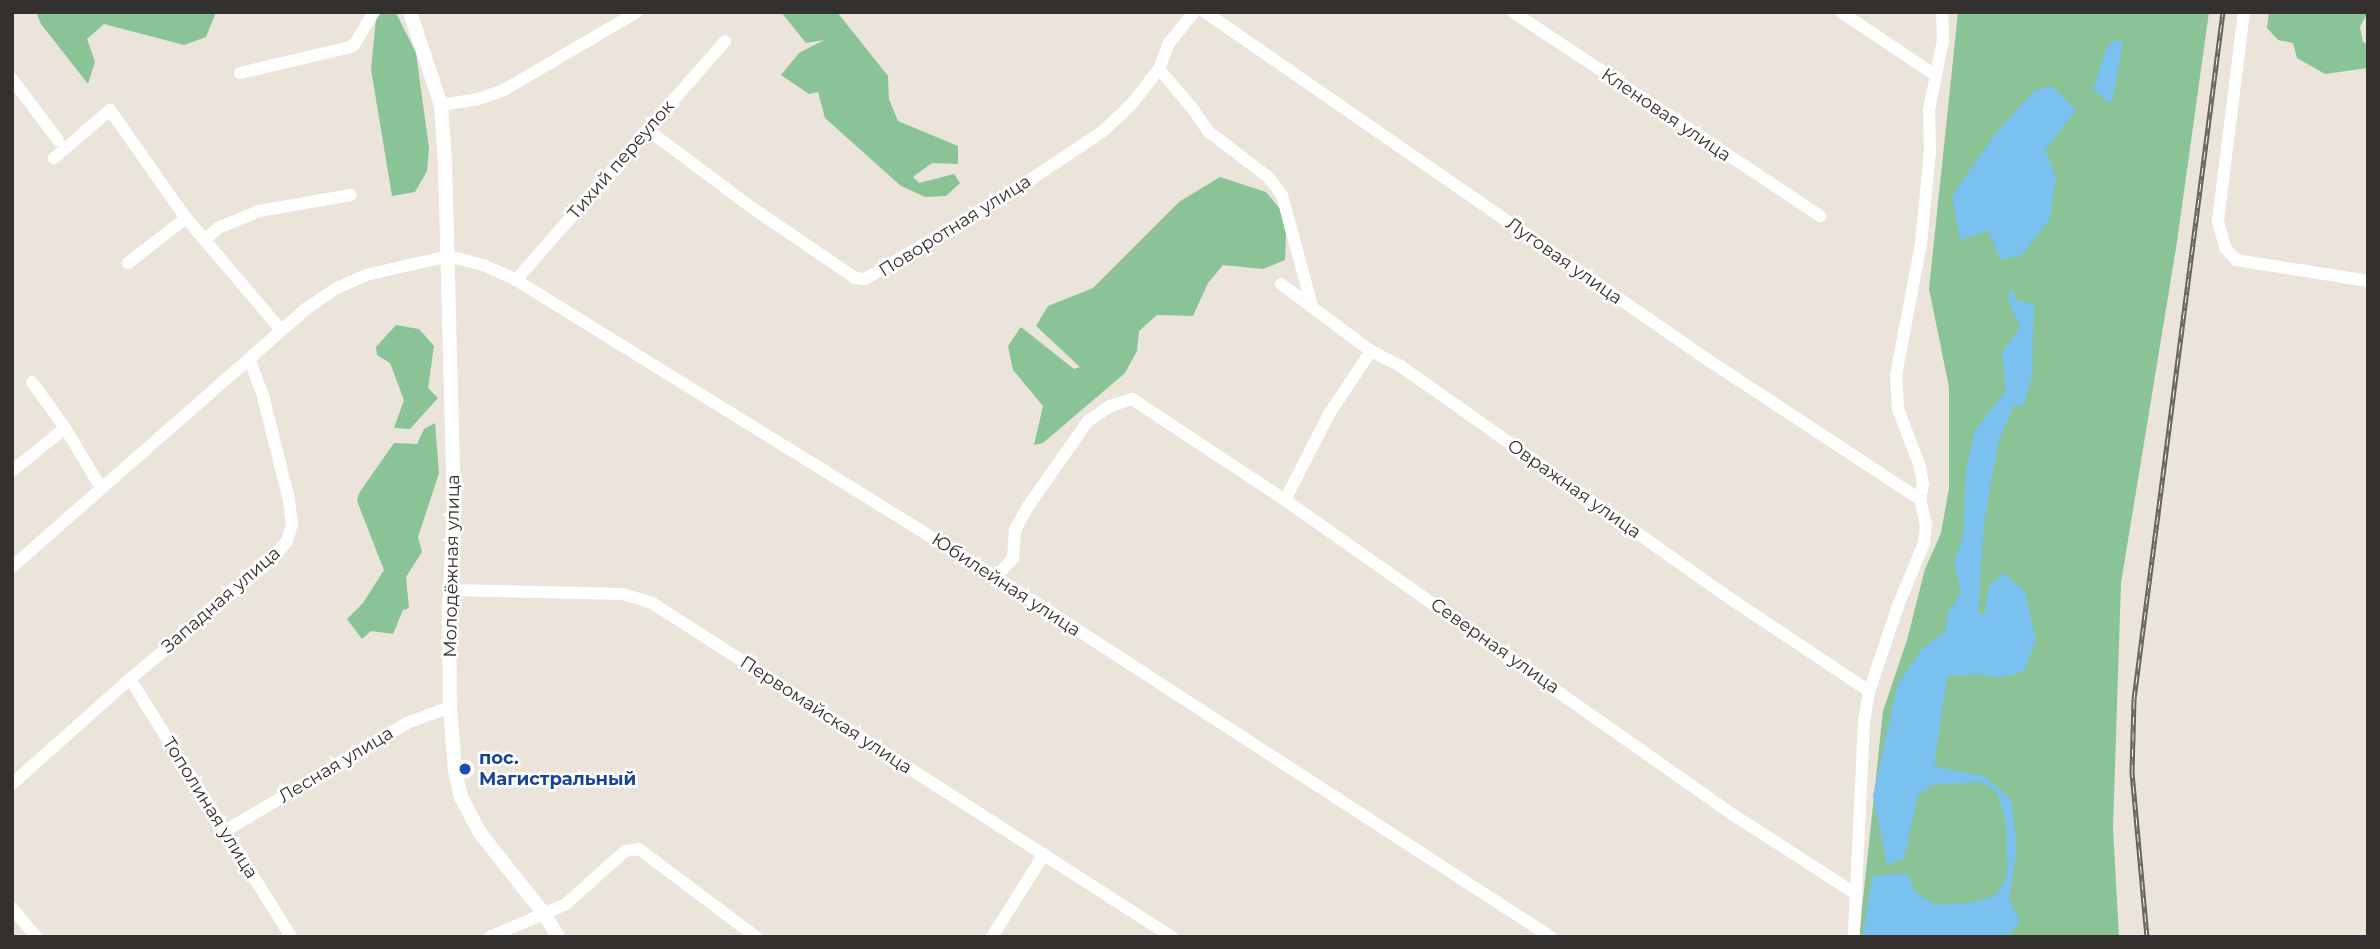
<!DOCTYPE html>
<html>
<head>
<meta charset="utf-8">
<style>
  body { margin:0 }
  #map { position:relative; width:2380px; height:949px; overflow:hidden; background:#ebe4db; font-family:Montserrat,sans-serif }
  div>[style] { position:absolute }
  .green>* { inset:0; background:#8ac496 }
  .water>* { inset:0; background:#7ac1ef }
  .minor>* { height:12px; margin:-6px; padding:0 6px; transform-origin:6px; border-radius:6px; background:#fff }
  .tertiary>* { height:14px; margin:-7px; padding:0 7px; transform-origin:7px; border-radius:7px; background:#fff }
  .rail>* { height:5px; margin-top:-2.5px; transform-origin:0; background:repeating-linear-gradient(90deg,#fff 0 8px,#67635e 0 16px); box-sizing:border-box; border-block:2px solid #67635e }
  .dots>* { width:19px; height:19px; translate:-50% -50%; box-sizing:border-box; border:4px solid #fff; border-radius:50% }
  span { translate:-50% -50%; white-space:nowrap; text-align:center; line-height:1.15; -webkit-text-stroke:5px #fff; paint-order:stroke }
  .street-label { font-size:18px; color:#33302d }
  .transit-label { font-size:18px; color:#164399; font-weight:700 }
  .left { translate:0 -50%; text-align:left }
  .frame { position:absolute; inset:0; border:14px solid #33302d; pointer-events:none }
</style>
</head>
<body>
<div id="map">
  <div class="green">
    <div style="clip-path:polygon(36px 12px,216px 12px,206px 37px,184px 45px,104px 24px,87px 39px,95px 62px,88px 84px,41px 24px)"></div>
    <div style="clip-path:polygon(382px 12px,396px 13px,416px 53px,429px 148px,427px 171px,415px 192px,392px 196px,371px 69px,376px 19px)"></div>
    <div style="clip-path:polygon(781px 12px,837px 12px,888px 76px,889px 99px,898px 121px,958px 146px,958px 164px,932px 163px,913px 177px,919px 183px,954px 174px,960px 183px,946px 196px,925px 197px,901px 186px,825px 118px,818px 92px,809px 94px,781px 75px,799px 53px,824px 40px,806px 43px)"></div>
    <div style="clip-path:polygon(1958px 12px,2209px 12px,2177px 242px,2121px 583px,2113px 828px,2119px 937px,1859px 937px,1883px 711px,1907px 640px,1925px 569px,1941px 533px,1949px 488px,1949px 387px,1929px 289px)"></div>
    <div style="clip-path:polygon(2269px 12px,2368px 12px,2360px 27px,2363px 42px,2368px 45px,2368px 68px,2325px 74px,2297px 58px,2293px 43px,2278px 40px,2267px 28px)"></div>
    <div style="clip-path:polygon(1220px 177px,1266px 192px,1281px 210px,1286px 235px,1285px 260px,1263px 269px,1223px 265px,1208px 283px,1193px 316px,1157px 315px,1139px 331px,1137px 351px,1125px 373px,1043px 443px,1034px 445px,1043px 406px,1013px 370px,1008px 346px,1021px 327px,1074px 369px,1080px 367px,1036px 326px,1048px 306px,1093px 288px,1179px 202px)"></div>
    <div style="clip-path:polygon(396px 325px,419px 329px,434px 346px,428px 388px,438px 398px,410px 429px,394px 428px,404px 400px,390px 363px,377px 355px,376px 347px)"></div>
    <div style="clip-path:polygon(435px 423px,439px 473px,418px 537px,422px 552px,406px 577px,409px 608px,403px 610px,393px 634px,371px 631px,362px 639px,347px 619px,363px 603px,384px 570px,357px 501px,359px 493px,394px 443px,417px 444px,424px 429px)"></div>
  </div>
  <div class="water">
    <div style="clip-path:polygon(2123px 40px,2119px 67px,2111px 104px,2093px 89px,2105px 52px,2111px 42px)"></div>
    <div style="clip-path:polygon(2052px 86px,2076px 110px,2045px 150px,2056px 178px,2050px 218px,2022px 255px,2001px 260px,1988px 231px,1960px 240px,1952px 196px,1995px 134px,2035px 90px)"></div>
    <div style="clip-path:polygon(2010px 288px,2018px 301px,2034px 304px,2032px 376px,2023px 407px,2014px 404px,1998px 443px,1984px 523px,1978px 611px,1981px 615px,1985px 612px,1989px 586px,2004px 573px,2025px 592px,2036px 640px,2024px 671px,2001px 678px,1977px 674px,1947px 676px,1934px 766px,1985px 777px,2011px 799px,2017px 848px,2009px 898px,2020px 922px,2007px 937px,1863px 937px,1872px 877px,1896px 873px,1909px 876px,1915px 892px,1936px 905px,1974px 902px,1996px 895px,2007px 876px,2006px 823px,1997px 792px,1982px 782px,1932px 785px,1918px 795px,1904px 858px,1887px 865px,1873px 796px,1898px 683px,1922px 649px,1946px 630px,1947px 615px,1961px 592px,1954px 565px,1963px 535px,1966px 470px,1975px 430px,2006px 390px,2002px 353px,2020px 327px,2008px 299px)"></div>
  </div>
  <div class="minor">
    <div style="left:1205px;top:12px;width:612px;rotate:34.68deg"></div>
    <div style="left:1708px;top:360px;width:254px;rotate:33.3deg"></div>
    <div style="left:1920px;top:499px;width:26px;rotate:77deg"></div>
    <div style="left:1926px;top:524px;width:19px;rotate:96deg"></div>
    <div style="left:1924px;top:543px;width:68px;rotate:112.4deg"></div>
    <div style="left:1898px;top:606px;width:90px;rotate:108.8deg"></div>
    <div style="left:1869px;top:691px;width:30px;rotate:99deg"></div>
    <div style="left:1864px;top:721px;width:216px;rotate:92.7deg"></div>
    <div style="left:1513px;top:12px;width:369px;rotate:33.6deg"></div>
    <div style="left:1841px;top:12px;width:113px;rotate:33.8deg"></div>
    <div style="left:2244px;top:12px;width:211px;rotate:97.1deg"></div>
    <div style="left:2218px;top:221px;width:28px;rotate:75deg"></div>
    <div style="left:2225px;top:248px;width:16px;rotate:47deg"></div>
    <div style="left:2236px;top:260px;width:134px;rotate:9deg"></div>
    <div style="left:1159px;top:69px;width:51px;rotate:49.8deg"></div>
    <div style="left:1192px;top:108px;width:29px;rotate:55deg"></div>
    <div style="left:1209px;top:132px;width:74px;rotate:37.3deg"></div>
    <div style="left:1268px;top:177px;width:23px;rotate:52deg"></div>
    <div style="left:1282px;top:195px;width:115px;rotate:74.9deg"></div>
    <div style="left:240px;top:73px;width:110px;rotate:-13.2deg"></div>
    <div style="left:347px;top:48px;width:8px;rotate:-23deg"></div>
    <div style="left:354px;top:45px;width:39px;rotate:-59deg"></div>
    <div style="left:12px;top:79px;width:76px;rotate:53deg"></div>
    <div style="left:441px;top:105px;width:37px;rotate:-9deg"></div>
    <div style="left:478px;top:99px;width:28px;rotate:-19deg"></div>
    <div style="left:504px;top:90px;width:154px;rotate:-30.4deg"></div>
    <div style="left:648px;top:130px;width:129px;rotate:36.8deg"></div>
    <div style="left:751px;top:207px;width:126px;rotate:34.3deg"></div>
    <div style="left:855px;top:278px;width:10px;rotate:6deg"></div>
    <div style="left:865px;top:279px;width:171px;rotate:-30.6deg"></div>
    <div style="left:1012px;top:192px;width:108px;rotate:-33.7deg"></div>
    <div style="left:1102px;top:132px;width:40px;rotate:-43deg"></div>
    <div style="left:1131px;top:105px;width:46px;rotate:-52.1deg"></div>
    <div style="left:1159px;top:69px;width:28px;rotate:-69deg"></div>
    <div style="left:1169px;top:43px;width:40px;rotate:-51deg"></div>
    <div style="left:54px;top:158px;width:74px;rotate:-40.6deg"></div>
    <div style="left:110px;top:110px;width:132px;rotate:54.9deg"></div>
    <div style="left:186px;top:218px;width:147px;rotate:49.7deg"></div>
    <div style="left:205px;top:240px;width:18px;rotate:-43deg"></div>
    <div style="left:218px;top:228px;width:44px;rotate:-22.5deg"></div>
    <div style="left:259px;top:211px;width:93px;rotate:-9.9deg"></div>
    <div style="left:128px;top:263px;width:73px;rotate:-37.8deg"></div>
    <div style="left:516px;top:280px;width:317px;rotate:-48.8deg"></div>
    <div style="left:1281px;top:284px;width:112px;rotate:36.7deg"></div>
    <div style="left:1371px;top:351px;width:31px;rotate:27deg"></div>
    <div style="left:1399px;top:365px;width:399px;rotate:35.2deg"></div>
    <div style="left:1725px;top:595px;width:173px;rotate:33.7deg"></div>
    <div style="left:32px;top:382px;width:57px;rotate:54.3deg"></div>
    <div style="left:65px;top:428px;width:70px;rotate:59deg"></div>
    <div style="left:12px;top:471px;width:68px;rotate:-39.1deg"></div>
    <div style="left:1920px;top:499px;width:15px;rotate:-79deg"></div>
    <div style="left:1923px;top:484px;width:17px;rotate:-100deg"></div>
    <div style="left:1920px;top:467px;width:62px;rotate:-110.8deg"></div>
    <div style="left:1898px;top:409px;width:34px;rotate:-93deg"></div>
    <div style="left:1896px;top:375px;width:133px;rotate:-79.2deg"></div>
    <div style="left:1921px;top:244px;width:93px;rotate:-84.5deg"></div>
    <div style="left:1930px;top:151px;width:41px;rotate:-91.4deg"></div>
    <div style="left:1929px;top:110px;width:71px;rotate:-78.7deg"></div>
    <div style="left:1943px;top:40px;width:28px;rotate:-92deg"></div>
    <div style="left:1285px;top:500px;width:97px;rotate:-62.9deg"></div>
    <div style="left:1329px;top:414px;width:76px;rotate:-56.3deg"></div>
    <div style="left:12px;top:567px;width:393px;rotate:-41.3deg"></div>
    <div style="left:307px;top:308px;width:36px;rotate:-34deg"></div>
    <div style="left:337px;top:288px;width:32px;rotate:-24deg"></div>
    <div style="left:366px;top:275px;width:85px;rotate:-12.9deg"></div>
    <div style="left:449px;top:256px;width:35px;rotate:15deg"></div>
    <div style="left:483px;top:265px;width:36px;rotate:24deg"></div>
    <div style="left:516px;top:280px;width:564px;rotate:31.75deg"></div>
    <div style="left:996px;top:577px;width:662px;rotate:32.97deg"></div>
    <div style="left:996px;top:577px;width:25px;rotate:-48deg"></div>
    <div style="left:1013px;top:558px;width:28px;rotate:-86deg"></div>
    <div style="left:1015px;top:530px;width:25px;rotate:-61deg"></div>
    <div style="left:1027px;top:508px;width:106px;rotate:-55deg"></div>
    <div style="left:1088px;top:421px;width:27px;rotate:-34deg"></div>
    <div style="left:1110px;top:406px;width:23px;rotate:-18deg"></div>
    <div style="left:1132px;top:399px;width:183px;rotate:33.4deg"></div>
    <div style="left:1285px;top:500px;width:546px;rotate:35.09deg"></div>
    <div style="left:1732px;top:814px;width:148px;rotate:32.8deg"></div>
    <div style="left:450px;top:590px;width:173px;rotate:1.3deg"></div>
    <div style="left:623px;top:594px;width:30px;rotate:17deg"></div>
    <div style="left:652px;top:603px;width:618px;rotate:32.71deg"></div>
    <div style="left:130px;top:679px;width:304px;rotate:58deg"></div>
    <div style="left:12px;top:784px;width:158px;rotate:-41.7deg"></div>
    <div style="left:130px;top:679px;width:185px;rotate:-40.2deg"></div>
    <div style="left:271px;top:560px;width:25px;rotate:-50deg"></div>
    <div style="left:287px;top:541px;width:17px;rotate:-73deg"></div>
    <div style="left:292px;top:525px;width:25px;rotate:-97deg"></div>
    <div style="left:289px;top:500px;width:107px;rotate:-104deg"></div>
    <div style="left:263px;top:396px;width:40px;rotate:-110.2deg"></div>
    <div style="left:225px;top:831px;width:212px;rotate:-30.7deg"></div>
    <div style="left:407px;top:723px;width:46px;rotate:-20.4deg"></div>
    <div style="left:12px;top:908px;width:38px;rotate:50deg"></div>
    <div style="left:490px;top:937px;width:83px;rotate:-23.5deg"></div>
    <div style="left:566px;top:904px;width:79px;rotate:-41.9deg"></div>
    <div style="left:625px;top:851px;width:14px;rotate:-8deg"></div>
    <div style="left:639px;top:849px;width:146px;rotate:36.9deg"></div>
    <div style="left:992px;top:937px;width:98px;rotate:-57.9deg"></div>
  </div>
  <div class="tertiary">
    <div style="left:410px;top:12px;width:98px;rotate:71.6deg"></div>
    <div style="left:441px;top:105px;width:59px;rotate:86.1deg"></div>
    <div style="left:445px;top:164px;width:341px;rotate:88.5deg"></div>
    <div style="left:454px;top:505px;width:107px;rotate:92.7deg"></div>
    <div style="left:449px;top:612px;width:95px;rotate:89.4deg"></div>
    <div style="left:450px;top:707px;width:64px;rotate:85.5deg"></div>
    <div style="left:455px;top:771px;width:27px;rotate:77deg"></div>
    <div style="left:461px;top:797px;width:41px;rotate:62.2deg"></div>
    <div style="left:480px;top:833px;width:105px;rotate:51.6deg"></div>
    <div style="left:545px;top:915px;width:26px;rotate:59deg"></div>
  </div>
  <div class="rail">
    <div style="left:2147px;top:937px;width:166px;rotate:-95.2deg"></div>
    <div style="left:2132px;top:772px;width:73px;rotate:-88.4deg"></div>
    <div style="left:2134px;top:699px;width:693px;rotate:-82.62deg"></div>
  </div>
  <div class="dots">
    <div style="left:465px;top:769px;background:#1a4fb4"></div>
  </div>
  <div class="street-label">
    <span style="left:1666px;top:115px;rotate:34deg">Кленовая улица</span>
    <span style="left:621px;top:160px;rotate:-49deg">Тихий переулок</span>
    <span style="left:955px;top:226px;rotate:-32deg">Поворотная улица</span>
    <span style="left:1564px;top:261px;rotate:35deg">Луговая улица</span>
    <span style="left:1574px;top:489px;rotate:35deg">Овражная улица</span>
    <span style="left:452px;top:566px;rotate:-89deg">Молодёжная улица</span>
    <span style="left:1006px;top:585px;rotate:33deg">Юбилейная улица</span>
    <span style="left:221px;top:600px;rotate:-41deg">Западная улица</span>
    <span style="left:1495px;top:646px;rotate:35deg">Северная улица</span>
    <span style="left:826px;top:715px;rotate:33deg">Первомайская улица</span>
    <span style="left:336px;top:765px;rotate:-31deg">Лесная улица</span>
    <span style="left:210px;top:808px;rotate:58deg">Тополиная улица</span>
  </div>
  <div class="transit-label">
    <span class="left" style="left:479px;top:769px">пос.<br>Магистральный</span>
  </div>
  <div class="frame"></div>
</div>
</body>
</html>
